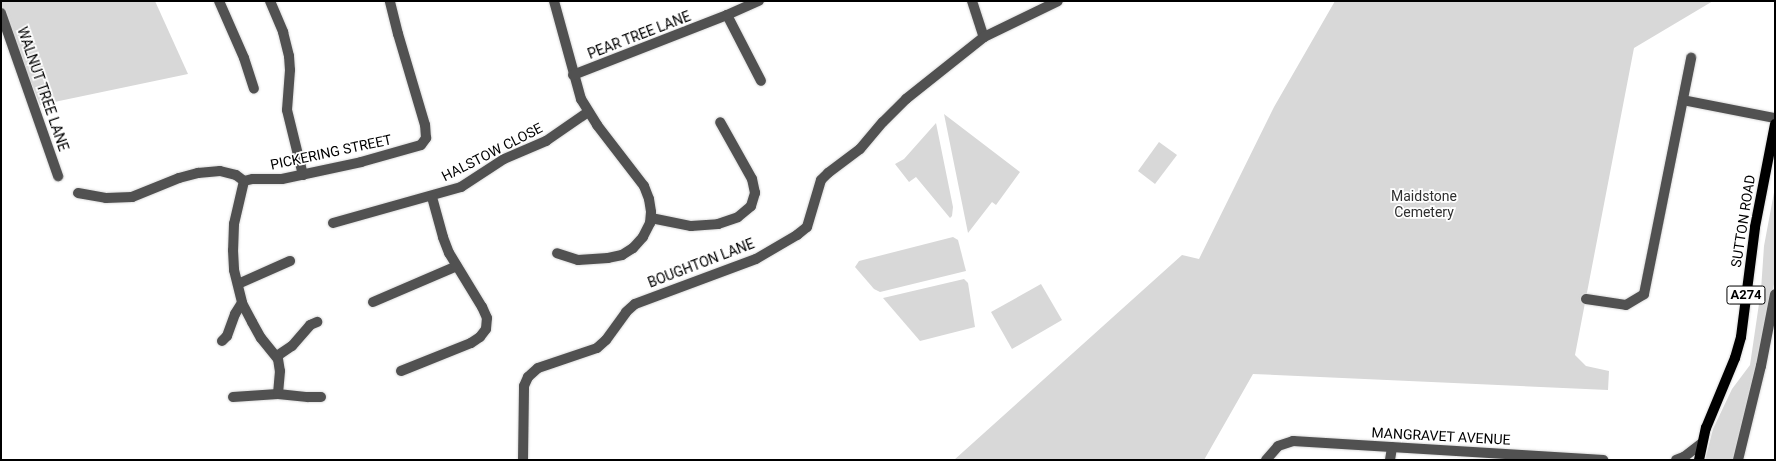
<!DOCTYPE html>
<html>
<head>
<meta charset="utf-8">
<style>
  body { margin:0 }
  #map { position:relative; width:1776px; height:461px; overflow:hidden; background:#fff; font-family:Roboto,sans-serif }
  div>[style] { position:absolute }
  .green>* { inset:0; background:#d8d8d8 }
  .roads { filter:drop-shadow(0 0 1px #dbdbdb) drop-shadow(0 0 1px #dbdbdb) }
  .minor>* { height:10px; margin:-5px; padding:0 5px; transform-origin:5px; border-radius:5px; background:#515151 }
  .major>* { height:10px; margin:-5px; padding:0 5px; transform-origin:5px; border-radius:5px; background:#000 }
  span { translate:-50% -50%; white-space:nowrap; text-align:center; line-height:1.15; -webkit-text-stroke:3.5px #fff; paint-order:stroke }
  .shield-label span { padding:1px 3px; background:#fff; border:1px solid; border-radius:3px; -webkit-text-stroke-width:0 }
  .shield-label { font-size:13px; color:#000; font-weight:700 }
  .street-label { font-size:14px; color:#000 }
  .park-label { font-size:14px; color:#2f2f2f }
  .frame { position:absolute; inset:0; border:2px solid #000; pointer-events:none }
</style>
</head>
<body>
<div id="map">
  <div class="green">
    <div style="clip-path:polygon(1px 1px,155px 1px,188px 74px,40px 105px,1px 7px)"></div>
    <div style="clip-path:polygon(1335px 1px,1713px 1px,1634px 48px,1575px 355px,1586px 366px,1609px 371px,1608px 390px,1253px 374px,1204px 460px,954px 460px,1182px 255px,1199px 259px,1274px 107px)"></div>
    <div style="clip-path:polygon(944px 114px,1020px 172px,996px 205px,992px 202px,968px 233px)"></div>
    <div style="clip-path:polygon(936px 123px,953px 207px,952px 216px,950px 218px,916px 177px,909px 182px,895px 164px,904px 159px)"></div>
    <div style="clip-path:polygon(1159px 142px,1177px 155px,1155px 184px,1138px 171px)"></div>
    <div style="clip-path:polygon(1775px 187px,1775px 279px,1758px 369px,1736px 460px,1705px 460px,1713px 429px,1732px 389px,1750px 365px,1761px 290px,1764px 246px)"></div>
    <div style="clip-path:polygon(953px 237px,958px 240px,966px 271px,880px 292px,874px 289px,855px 267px,859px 261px)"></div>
    <div style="clip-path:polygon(964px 279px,968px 283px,975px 327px,920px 341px,883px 298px)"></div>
    <div style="clip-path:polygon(1041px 284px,1062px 320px,1012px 349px,991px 312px)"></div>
  </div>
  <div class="roads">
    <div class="minor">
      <div style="left:219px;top:1px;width:62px;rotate:66.3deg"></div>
      <div style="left:244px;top:58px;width:32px;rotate:72deg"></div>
      <div style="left:270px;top:1px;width:34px;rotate:67deg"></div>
      <div style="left:283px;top:32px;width:25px;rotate:76deg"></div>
      <div style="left:289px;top:56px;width:14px;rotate:86deg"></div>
      <div style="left:290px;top:70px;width:40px;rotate:94.3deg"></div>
      <div style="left:287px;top:110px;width:67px;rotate:76.2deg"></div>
      <div style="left:554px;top:1px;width:102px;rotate:74.6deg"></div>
      <div style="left:581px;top:99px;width:31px;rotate:58deg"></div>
      <div style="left:597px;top:125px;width:77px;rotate:52.4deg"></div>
      <div style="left:644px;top:186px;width:14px;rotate:69deg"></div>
      <div style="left:649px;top:199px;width:13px;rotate:81deg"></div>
      <div style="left:651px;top:212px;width:11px;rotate:95deg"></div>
      <div style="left:650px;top:223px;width:16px;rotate:117deg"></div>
      <div style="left:643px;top:237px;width:15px;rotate:132deg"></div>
      <div style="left:633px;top:248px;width:13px;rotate:148deg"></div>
      <div style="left:622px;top:255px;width:14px;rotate:168deg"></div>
      <div style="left:608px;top:258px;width:30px;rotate:176deg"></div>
      <div style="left:578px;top:260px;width:22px;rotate:-162deg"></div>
      <div style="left:972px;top:1px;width:38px;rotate:72deg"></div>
      <div style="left:1px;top:13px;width:173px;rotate:70.7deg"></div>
      <div style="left:727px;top:15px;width:74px;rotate:62.7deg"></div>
      <div style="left:573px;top:75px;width:165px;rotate:-21.3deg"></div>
      <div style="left:727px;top:15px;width:35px;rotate:-24deg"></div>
      <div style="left:1683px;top:100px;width:94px;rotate:11.1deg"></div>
      <div style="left:244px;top:181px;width:44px;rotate:103.1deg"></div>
      <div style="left:234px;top:224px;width:26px;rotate:92deg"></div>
      <div style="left:233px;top:250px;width:20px;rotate:87deg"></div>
      <div style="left:234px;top:270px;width:34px;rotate:76deg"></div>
      <div style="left:242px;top:303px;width:21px;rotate:62deg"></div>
      <div style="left:252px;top:322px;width:18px;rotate:61deg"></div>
      <div style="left:261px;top:338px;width:27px;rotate:51deg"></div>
      <div style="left:278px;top:359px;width:12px;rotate:81deg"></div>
      <div style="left:280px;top:371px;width:23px;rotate:95deg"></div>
      <div style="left:78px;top:193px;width:28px;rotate:10deg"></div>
      <div style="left:106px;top:198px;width:26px;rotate:-2deg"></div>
      <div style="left:132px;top:197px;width:51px;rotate:-22deg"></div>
      <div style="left:179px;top:178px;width:20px;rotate:-15deg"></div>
      <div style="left:198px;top:173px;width:22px;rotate:-5deg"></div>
      <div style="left:220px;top:171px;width:16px;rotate:14deg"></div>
      <div style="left:236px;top:175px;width:10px;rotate:37deg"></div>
      <div style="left:244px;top:181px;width:9px;rotate:-13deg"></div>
      <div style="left:253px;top:179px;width:29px"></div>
      <div style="left:282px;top:179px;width:81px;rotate:-12.1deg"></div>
      <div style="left:361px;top:162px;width:62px;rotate:-15.8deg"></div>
      <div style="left:421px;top:145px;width:9px;rotate:-54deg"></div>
      <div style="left:426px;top:138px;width:13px;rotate:-94deg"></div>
      <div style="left:425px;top:125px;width:95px;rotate:-106.5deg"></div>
      <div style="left:398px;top:34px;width:34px;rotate:-104deg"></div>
      <div style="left:651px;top:218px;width:41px;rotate:11.3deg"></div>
      <div style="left:691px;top:226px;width:27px;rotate:-4deg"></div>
      <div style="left:718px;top:224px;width:21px;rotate:-19deg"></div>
      <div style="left:738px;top:217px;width:17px;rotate:-40deg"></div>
      <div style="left:751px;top:206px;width:14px;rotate:-73deg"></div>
      <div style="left:755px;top:193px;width:14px;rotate:-102deg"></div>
      <div style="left:752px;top:179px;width:65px;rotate:-119.3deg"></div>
      <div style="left:333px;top:223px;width:133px;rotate:-15.7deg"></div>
      <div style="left:461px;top:187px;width:51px;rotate:-33.1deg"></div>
      <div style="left:504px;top:159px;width:46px;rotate:-23.2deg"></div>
      <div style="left:546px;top:141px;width:51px;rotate:-34.6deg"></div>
      <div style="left:238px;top:284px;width:57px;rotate:-23.9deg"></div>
      <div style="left:1586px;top:299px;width:40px;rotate:8.5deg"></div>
      <div style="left:1626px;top:305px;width:21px;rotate:-31deg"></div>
      <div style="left:1644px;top:294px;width:241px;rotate:-78.7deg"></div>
      <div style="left:373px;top:302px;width:91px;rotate:-23.2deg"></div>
      <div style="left:222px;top:341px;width:7px;rotate:-45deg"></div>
      <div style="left:227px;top:336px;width:23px;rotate:-70deg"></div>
      <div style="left:235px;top:314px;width:13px;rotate:-58deg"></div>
      <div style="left:277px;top:356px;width:18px;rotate:-34deg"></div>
      <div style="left:292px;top:346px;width:28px;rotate:-49deg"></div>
      <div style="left:310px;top:325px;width:8px;rotate:-23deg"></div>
      <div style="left:401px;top:371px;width:75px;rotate:-21.8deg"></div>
      <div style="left:471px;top:343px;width:11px;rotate:-34deg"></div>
      <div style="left:480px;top:337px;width:10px;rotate:-53deg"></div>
      <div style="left:486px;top:329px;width:11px;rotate:-85deg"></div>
      <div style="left:487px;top:318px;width:12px;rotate:-114deg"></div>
      <div style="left:482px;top:307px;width:63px;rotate:-121.4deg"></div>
      <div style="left:449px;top:253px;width:17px;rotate:-111deg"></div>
      <div style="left:443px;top:237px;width:41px;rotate:-105.4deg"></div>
      <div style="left:233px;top:397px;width:45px;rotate:-3.8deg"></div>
      <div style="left:278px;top:394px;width:30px;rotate:6deg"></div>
      <div style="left:308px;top:397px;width:13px"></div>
      <div style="left:523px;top:460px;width:74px;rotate:-89.2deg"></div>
      <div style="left:524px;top:386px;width:10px;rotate:-66deg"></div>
      <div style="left:528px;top:377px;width:13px;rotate:-42deg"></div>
      <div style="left:538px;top:368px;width:62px;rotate:-18.7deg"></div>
      <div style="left:597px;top:348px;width:12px;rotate:-42deg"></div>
      <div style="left:606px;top:340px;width:34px;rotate:-54deg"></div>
      <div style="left:626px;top:312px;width:12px;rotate:-42deg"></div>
      <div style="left:635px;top:304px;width:129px;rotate:-20.4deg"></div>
      <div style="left:756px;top:259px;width:48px;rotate:-30.3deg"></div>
      <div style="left:797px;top:235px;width:13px;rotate:-39deg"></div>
      <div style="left:807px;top:227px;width:49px;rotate:-73.4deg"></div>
      <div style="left:821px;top:180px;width:10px;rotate:-45deg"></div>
      <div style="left:828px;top:173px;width:40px;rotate:-37deg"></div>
      <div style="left:860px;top:149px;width:35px;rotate:-50deg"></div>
      <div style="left:883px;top:122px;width:33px;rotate:-45deg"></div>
      <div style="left:906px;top:99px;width:100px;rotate:-38.5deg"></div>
      <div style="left:984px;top:37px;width:82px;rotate:-25.9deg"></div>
      <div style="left:1266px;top:460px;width:18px;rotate:-49deg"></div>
      <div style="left:1278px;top:446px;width:16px;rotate:-18deg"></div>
      <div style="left:1293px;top:441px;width:311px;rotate:3.5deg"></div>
      <div style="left:1390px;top:460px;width:13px;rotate:-81deg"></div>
      <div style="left:1676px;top:460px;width:9px;rotate:-21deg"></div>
      <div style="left:1684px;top:457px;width:23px;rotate:-38deg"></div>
      <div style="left:1738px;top:460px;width:97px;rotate:-76.3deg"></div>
      <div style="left:1761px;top:366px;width:73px;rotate:-79deg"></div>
    </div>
    <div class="major">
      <div style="left:1699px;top:460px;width:33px;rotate:-78deg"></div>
      <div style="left:1706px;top:428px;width:76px;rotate:-67.5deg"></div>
      <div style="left:1735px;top:358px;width:22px;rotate:-74deg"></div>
      <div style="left:1741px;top:337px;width:111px;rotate:-82.7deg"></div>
      <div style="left:1755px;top:227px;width:105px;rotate:-79deg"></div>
    </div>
  </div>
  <div class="shield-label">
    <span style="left:1746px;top:295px">A274</span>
  </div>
  <div class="street-label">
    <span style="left:639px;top:35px;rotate:-21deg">PEAR TREE LANE</span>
    <span style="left:43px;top:89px;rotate:71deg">WALNUT TREE LANE</span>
    <span style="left:331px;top:152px;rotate:-12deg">PICKERING STREET</span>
    <span style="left:492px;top:152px;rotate:-27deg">HALSTOW CLOSE</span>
    <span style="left:1743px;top:221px;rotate:-81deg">SUTTON ROAD</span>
    <span style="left:701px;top:263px;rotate:-21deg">BOUGHTON LANE</span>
    <span style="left:1441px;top:436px;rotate:3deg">MANGRAVET AVENUE</span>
  </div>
  <div class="park-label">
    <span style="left:1424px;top:204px">Maidstone<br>Cemetery</span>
  </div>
  <div class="frame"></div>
</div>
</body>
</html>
